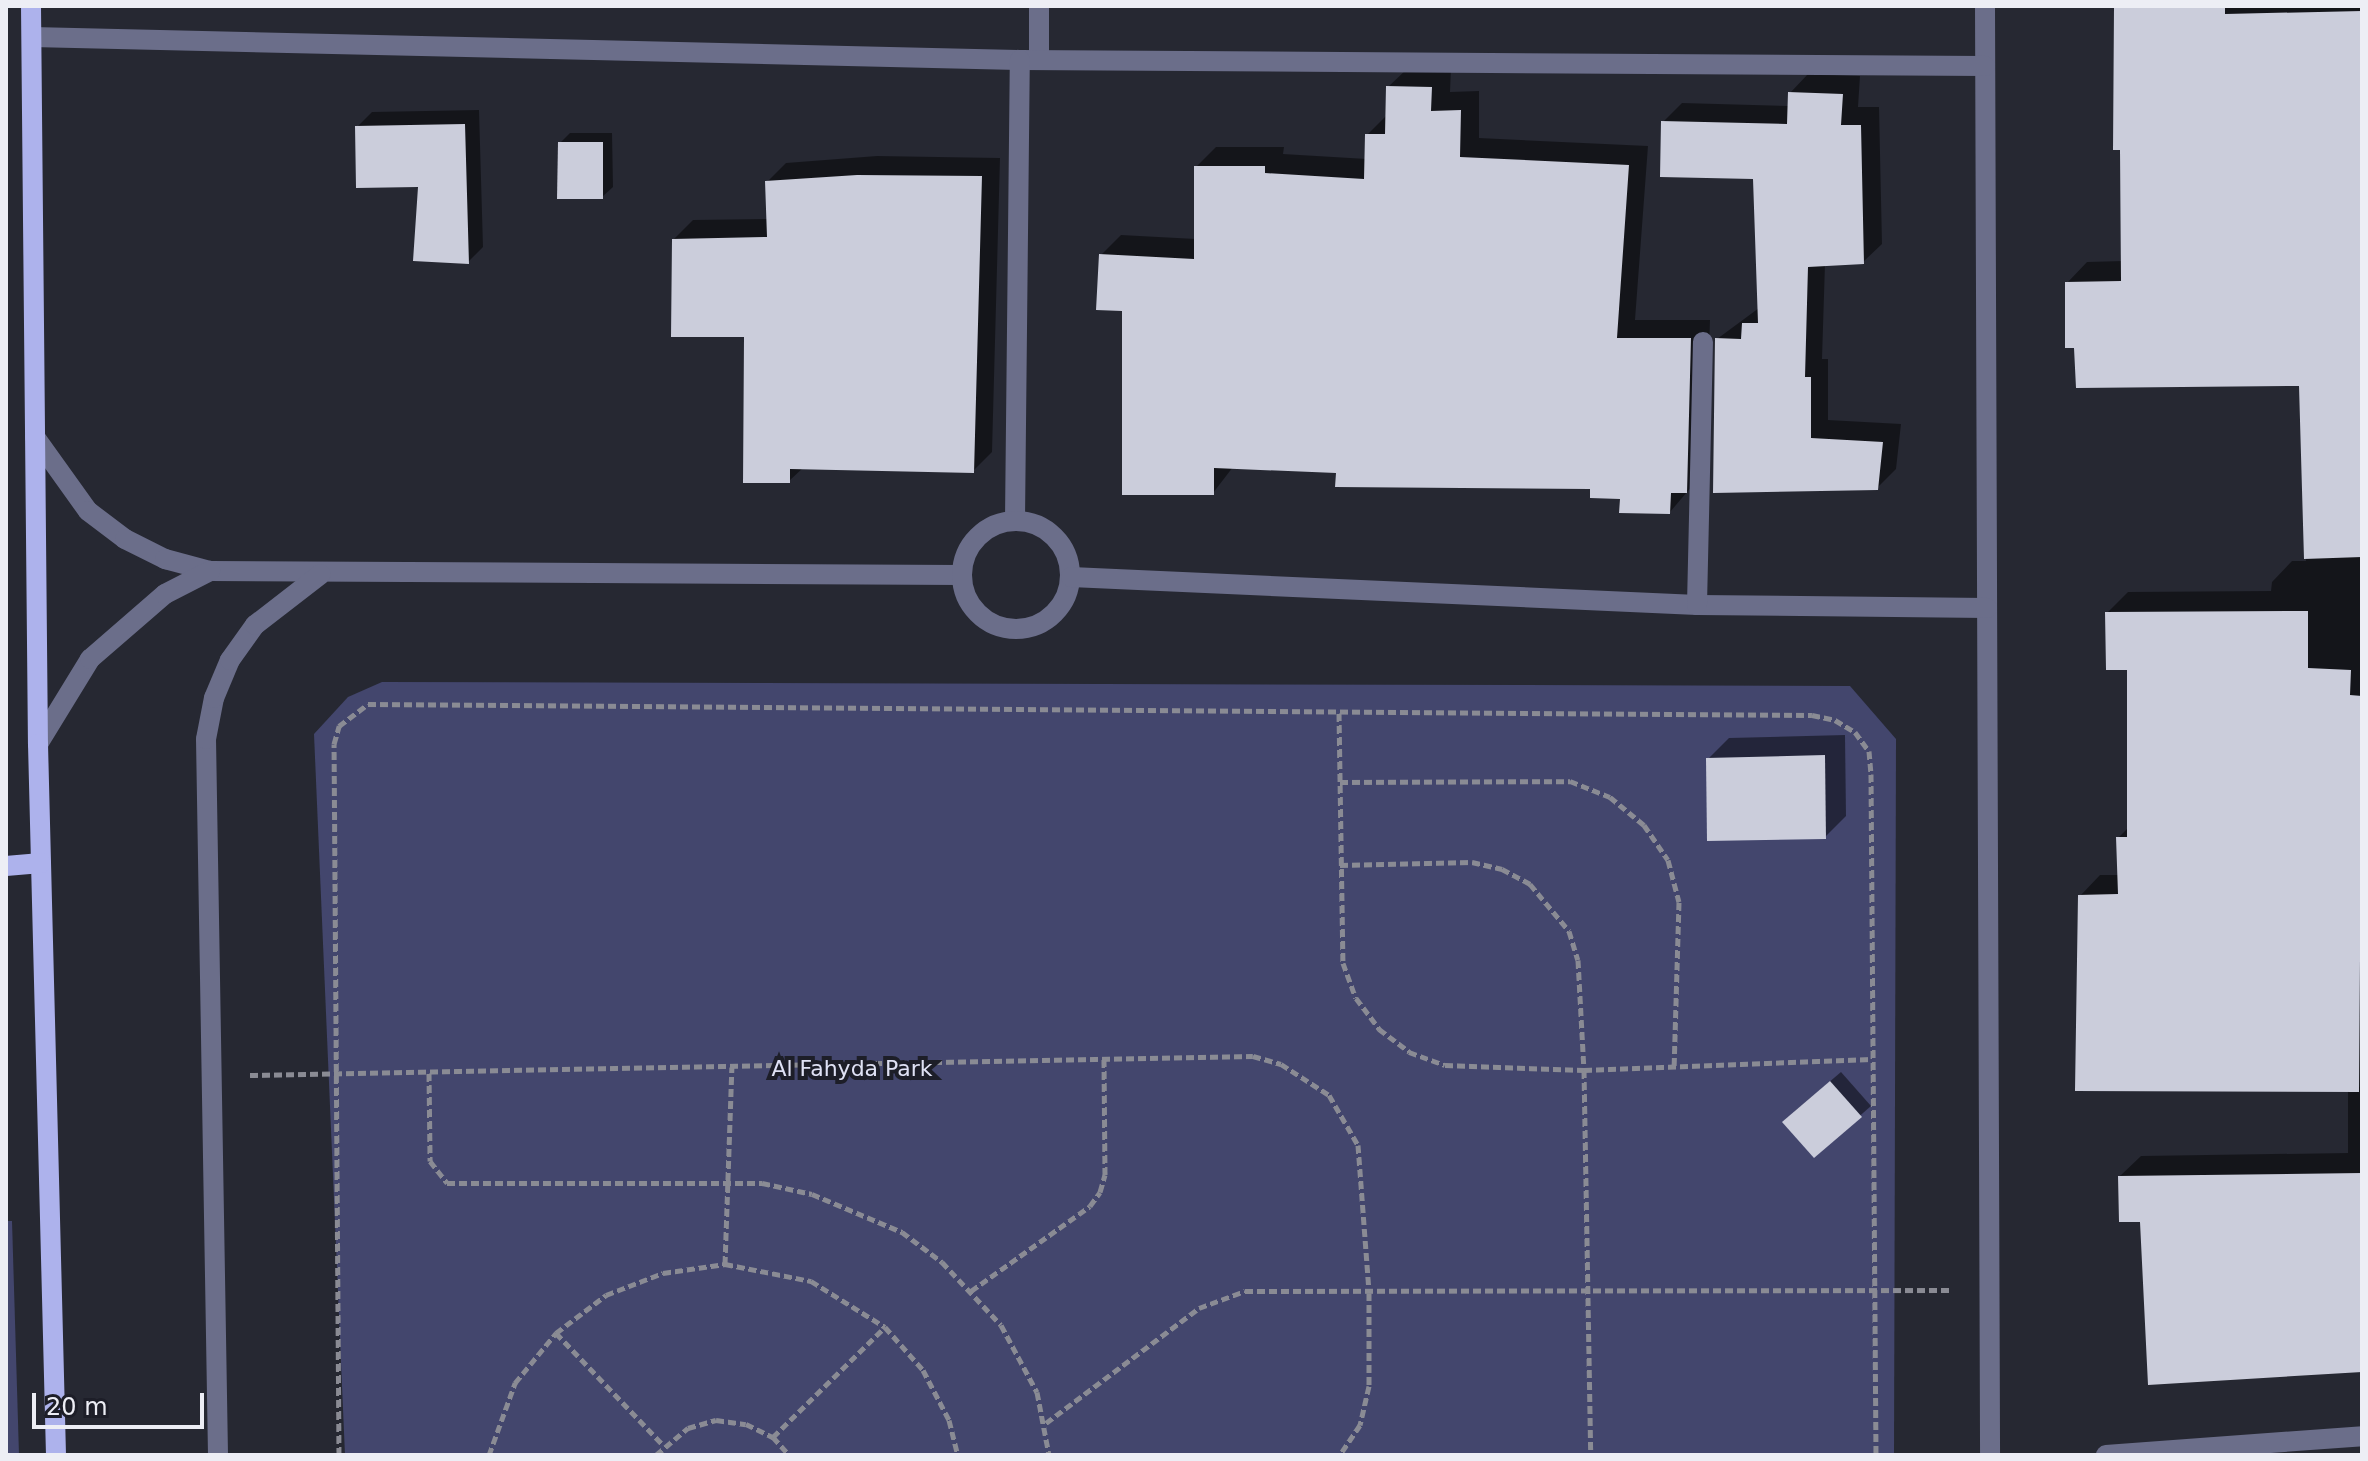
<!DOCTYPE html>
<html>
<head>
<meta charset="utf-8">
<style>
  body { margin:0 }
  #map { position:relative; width:2368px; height:1461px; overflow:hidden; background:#262832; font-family:"DejaVu Sans",sans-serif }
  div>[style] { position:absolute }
  .green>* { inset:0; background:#43466d }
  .shadow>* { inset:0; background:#0007 }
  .building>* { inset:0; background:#cbcddb }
  .path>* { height:5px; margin-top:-2.5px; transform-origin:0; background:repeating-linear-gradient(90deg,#8a8b94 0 8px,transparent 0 12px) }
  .minor>* { height:20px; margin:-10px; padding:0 10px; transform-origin:10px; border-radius:10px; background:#6b6e8a }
  .minor>.ring { margin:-10px; padding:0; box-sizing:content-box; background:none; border:20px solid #6b6e8a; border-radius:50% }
  .primary>* { height:20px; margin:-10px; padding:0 10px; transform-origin:10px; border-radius:10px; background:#adb2ec }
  span { translate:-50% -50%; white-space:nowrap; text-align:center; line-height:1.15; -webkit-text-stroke:8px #1d1e28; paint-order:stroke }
  .park-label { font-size:22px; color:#dfe1f4 }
  .frame { position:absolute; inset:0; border:8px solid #edeef5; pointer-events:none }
  .scale { position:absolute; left:32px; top:1393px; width:172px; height:36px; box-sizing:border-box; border:4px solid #edeef5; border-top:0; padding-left:10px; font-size:24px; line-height:28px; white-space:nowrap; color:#edeef5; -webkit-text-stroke:6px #1d1e28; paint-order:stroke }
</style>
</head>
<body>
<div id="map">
  <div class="green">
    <div style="clip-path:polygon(382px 682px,1850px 686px,1896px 739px,1894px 1455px,345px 1455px,314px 734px,348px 697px)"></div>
    <div style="clip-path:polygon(6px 1221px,12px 1221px,19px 1455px,6px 1455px)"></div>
  </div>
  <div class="shadow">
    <div style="clip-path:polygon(2116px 6px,2362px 6px,2362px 1370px,2142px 1220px,2120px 1176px,2141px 1156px,2348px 1153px,2348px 1090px,2080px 896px,2100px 875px,2120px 875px,2118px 838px,2129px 827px,2129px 668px,2107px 613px,2128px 592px,2271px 591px,2272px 582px,2292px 561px,2306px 561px,2301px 384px,2076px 346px,2067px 283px,2087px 262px,2123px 261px)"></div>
    <div style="clip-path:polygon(1408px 68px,1451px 68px,1450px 92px,1479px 91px,1479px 138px,1648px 146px,1635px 320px,1710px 320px,1705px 471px,1670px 512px,1592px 487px,1338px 471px,1233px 467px,1213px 493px,1101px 255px,1121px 235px,1196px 239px,1196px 167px,1216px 147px,1284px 147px,1283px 154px,1367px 159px,1367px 135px,1388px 114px,1388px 87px)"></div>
    <div style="clip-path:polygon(1808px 74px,1860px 76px,1858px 107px,1879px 107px,1882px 244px,1863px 262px,1825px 264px,1822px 359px,1828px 359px,1828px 420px,1901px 424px,1896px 469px,1877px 488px,1715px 491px,1717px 339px,1759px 308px,1755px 177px,1663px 122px,1682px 103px,1789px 106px,1790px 93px)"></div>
    <div style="clip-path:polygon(479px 110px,483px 247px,468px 262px,421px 185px,357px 127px,372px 112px)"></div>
    <div style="clip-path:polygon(570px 133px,612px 133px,613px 187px,602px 197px,560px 143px)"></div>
    <div style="clip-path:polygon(877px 156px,1000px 158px,992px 452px,973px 471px,803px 468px,789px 481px,746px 335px,674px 239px,693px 220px,768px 219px,767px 182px,786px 163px)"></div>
    <div style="clip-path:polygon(1845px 735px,1846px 816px,1825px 837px,1708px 759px,1729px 738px)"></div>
    <div style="clip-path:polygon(1841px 1072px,1871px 1106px,1814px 1156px,1794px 1112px)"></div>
  </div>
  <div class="building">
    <div style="clip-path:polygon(2114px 6px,2225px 6px,2225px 14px,2362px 11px,2362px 557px,2304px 559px,2299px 386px,2076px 388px,2074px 348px,2065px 348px,2065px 282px,2121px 281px,2120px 150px,2113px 150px)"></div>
    <div style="clip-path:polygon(1386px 86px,1432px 87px,1431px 111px,1461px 110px,1460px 157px,1629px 165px,1617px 338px,1691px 338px,1687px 493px,1671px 493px,1670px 514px,1619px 513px,1620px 499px,1590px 498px,1590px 489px,1335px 487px,1336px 473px,1214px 468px,1214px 495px,1122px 495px,1122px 311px,1096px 310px,1099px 254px,1194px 259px,1194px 166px,1265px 166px,1265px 173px,1364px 179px,1365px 134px,1385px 134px)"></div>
    <div style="clip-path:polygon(1788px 92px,1843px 94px,1841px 125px,1861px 125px,1864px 264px,1808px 267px,1805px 377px,1811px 377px,1811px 438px,1883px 442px,1878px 490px,1713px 493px,1715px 338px,1741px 339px,1742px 323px,1758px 323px,1753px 179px,1660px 177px,1661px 121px,1787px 124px)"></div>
    <div style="clip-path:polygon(465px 124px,469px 264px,413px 261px,418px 187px,356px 188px,355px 126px)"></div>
    <div style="clip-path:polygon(558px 142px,603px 142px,603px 199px,557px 199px)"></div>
    <div style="clip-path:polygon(857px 175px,982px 176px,974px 473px,790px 469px,790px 483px,743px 483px,744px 337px,671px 337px,672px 239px,767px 237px,765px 181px)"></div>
    <div style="clip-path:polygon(2308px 611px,2308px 668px,2351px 670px,2350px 695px,2362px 696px,2359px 1092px,2075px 1091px,2078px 895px,2118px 894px,2116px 837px,2127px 837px,2127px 670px,2106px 670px,2105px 612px)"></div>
    <div style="clip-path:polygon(1825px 755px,1826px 839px,1707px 841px,1706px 758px)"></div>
    <div style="clip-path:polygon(1830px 1081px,1862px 1117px,1814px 1158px,1782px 1122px)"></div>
    <div style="clip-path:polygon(2362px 1173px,2362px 1372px,2148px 1385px,2140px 1222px,2119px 1222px,2118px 1176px)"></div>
  </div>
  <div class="path">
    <div style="left:1339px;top:713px;width:250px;rotate:89.1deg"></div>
    <div style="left:1343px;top:963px;width:37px;rotate:70deg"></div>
    <div style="left:1356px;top:998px;width:39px;rotate:53deg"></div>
    <div style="left:1379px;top:1029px;width:38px;rotate:37deg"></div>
    <div style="left:1409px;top:1052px;width:38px;rotate:20deg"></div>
    <div style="left:1445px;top:1065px;width:139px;rotate:2.1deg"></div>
    <div style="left:1584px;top:1070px;width:288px;rotate:-2.2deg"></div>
    <div style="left:1340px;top:782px;width:230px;rotate:-0.2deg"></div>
    <div style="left:1570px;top:781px;width:43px;rotate:21.8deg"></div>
    <div style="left:1610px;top:797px;width:44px;rotate:39.5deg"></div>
    <div style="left:1644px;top:825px;width:42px;rotate:55.6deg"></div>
    <div style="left:1668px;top:860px;width:43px;rotate:75.3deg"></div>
    <div style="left:1679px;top:902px;width:164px;rotate:91.7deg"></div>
    <div style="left:1340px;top:865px;width:132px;rotate:-1.3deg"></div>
    <div style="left:1472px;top:862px;width:31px;rotate:13deg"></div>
    <div style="left:1502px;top:869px;width:32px;rotate:28deg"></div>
    <div style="left:1530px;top:884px;width:61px;rotate:50.3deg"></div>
    <div style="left:1569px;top:931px;width:30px;rotate:73deg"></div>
    <div style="left:1578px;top:960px;width:110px;rotate:86.9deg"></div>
    <div style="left:1584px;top:1070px;width:385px;rotate:89deg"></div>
    <div style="left:429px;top:1073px;width:88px;rotate:89.3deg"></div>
    <div style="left:430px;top:1161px;width:28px;rotate:52deg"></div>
    <div style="left:447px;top:1183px;width:315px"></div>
    <div style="left:762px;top:1183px;width:51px;rotate:12.4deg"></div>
    <div style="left:812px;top:1194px;width:98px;rotate:22.9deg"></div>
    <div style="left:902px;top:1232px;width:50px;rotate:36.9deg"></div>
    <div style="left:942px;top:1262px;width:86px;rotate:46.9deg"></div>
    <div style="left:1001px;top:1325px;width:76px;rotate:61.8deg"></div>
    <div style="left:1037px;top:1392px;width:64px;rotate:79.2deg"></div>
    <div style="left:250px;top:1075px;width:1003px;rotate:-1.09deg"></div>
    <div style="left:1253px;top:1056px;width:29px;rotate:16deg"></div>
    <div style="left:1281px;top:1064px;width:57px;rotate:32.9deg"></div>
    <div style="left:1329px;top:1095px;width:58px;rotate:59.9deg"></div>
    <div style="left:1358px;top:1145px;width:148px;rotate:85.7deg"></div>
    <div style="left:1369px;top:1293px;width:93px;rotate:90deg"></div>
    <div style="left:1369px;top:1386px;width:40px;rotate:103deg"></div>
    <div style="left:1360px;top:1425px;width:36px;rotate:124deg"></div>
    <div style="left:725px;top:1264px;width:197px;rotate:-88deg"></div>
    <div style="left:971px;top:1291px;width:146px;rotate:-35.5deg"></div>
    <div style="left:1090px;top:1206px;width:17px;rotate:-54deg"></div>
    <div style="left:1100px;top:1192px;width:18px;rotate:-74deg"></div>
    <div style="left:1105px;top:1175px;width:117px;rotate:-90.5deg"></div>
    <div style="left:556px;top:1333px;width:155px;rotate:46.3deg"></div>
    <div style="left:1046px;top:1423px;width:191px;rotate:-36.9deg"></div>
    <div style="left:1199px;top:1308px;width:49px;rotate:-20.3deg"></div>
    <div style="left:1245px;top:1291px;width:706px;rotate:-0.08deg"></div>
    <div style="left:773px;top:1437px;width:157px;rotate:-44.5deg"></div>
    <div style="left:339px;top:1455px;width:711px;rotate:-90.4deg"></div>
    <div style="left:334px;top:744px;width:19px;rotate:-74deg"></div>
    <div style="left:339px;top:726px;width:36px;rotate:-37deg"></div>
    <div style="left:368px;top:704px;width:1444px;rotate:0.44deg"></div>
    <div style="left:1812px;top:715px;width:24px;rotate:12deg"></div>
    <div style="left:1835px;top:720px;width:23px;rotate:31deg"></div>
    <div style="left:1855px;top:732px;width:24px;rotate:54deg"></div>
    <div style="left:1869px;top:751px;width:23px;rotate:85deg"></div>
    <div style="left:1871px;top:774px;width:681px;rotate:89.58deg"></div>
    <div style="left:489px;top:1455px;width:77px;rotate:-70.1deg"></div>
    <div style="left:515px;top:1383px;width:65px;rotate:-50.6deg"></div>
    <div style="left:556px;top:1333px;width:63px;rotate:-37.2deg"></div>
    <div style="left:606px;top:1295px;width:61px;rotate:-21.1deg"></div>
    <div style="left:663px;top:1273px;width:63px;rotate:-8.3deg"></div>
    <div style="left:725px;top:1264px;width:88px;rotate:11.2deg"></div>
    <div style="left:811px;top:1281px;width:87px;rotate:31.9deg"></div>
    <div style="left:885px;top:1327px;width:57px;rotate:48.5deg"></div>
    <div style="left:923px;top:1370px;width:56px;rotate:62.5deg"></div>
    <div style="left:949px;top:1420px;width:36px;rotate:76deg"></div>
    <div style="left:656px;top:1455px;width:42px;rotate:-40.2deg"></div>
    <div style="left:688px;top:1428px;width:29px;rotate:-16deg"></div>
    <div style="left:716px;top:1420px;width:30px;rotate:8deg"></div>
    <div style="left:746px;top:1424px;width:30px;rotate:26deg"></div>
    <div style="left:773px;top:1437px;width:24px;rotate:48deg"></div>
  </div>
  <div class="minor">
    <div style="left:1039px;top:6px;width:53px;rotate:90deg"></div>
    <div style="left:1985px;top:6px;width:1449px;rotate:89.8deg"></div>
    <div style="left:32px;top:37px;width:988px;rotate:1.33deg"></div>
    <div style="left:1020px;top:60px;width:965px;rotate:0.36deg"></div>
    <div style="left:35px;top:437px;width:91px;rotate:54.4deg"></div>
    <div style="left:88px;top:511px;width:46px;rotate:37.1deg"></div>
    <div style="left:125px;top:539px;width:45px;rotate:26.6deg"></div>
    <div style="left:165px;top:559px;width:47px;rotate:14.9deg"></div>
    <div style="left:210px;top:571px;width:751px;rotate:0.31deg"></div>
    <div style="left:1015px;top:520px;width:460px;rotate:-89.4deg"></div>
    <div class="ring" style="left:962px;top:521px;width:88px;height:88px"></div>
    <div style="left:1071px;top:577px;width:627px;rotate:2.56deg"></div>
    <div style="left:1697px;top:605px;width:290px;rotate:0.6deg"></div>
    <div style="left:1697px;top:605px;width:263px;rotate:-88.7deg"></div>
    <div style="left:38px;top:744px;width:100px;rotate:-58.5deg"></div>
    <div style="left:90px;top:659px;width:99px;rotate:-40.9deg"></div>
    <div style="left:165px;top:594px;width:51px;rotate:-27.1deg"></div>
    <div style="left:218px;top:1455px;width:716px;rotate:-90.96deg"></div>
    <div style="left:206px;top:739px;width:42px;rotate:-79deg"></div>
    <div style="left:214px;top:698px;width:41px;rotate:-67.2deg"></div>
    <div style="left:230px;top:660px;width:43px;rotate:-54.5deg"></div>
    <div style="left:255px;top:625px;width:83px;rotate:-37.7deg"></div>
    <div style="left:2106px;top:1455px;width:257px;rotate:-4.2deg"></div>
  </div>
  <div class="primary">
    <div style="left:31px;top:6px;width:738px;rotate:89.46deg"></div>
    <div style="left:38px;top:744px;width:711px;rotate:88.55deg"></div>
    <div style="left:6px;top:866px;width:35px;rotate:-5deg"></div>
  </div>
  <div class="park-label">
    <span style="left:852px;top:1069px">Al Fahyda Park</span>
  </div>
  <div class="frame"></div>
  <div class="scale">20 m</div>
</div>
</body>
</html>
